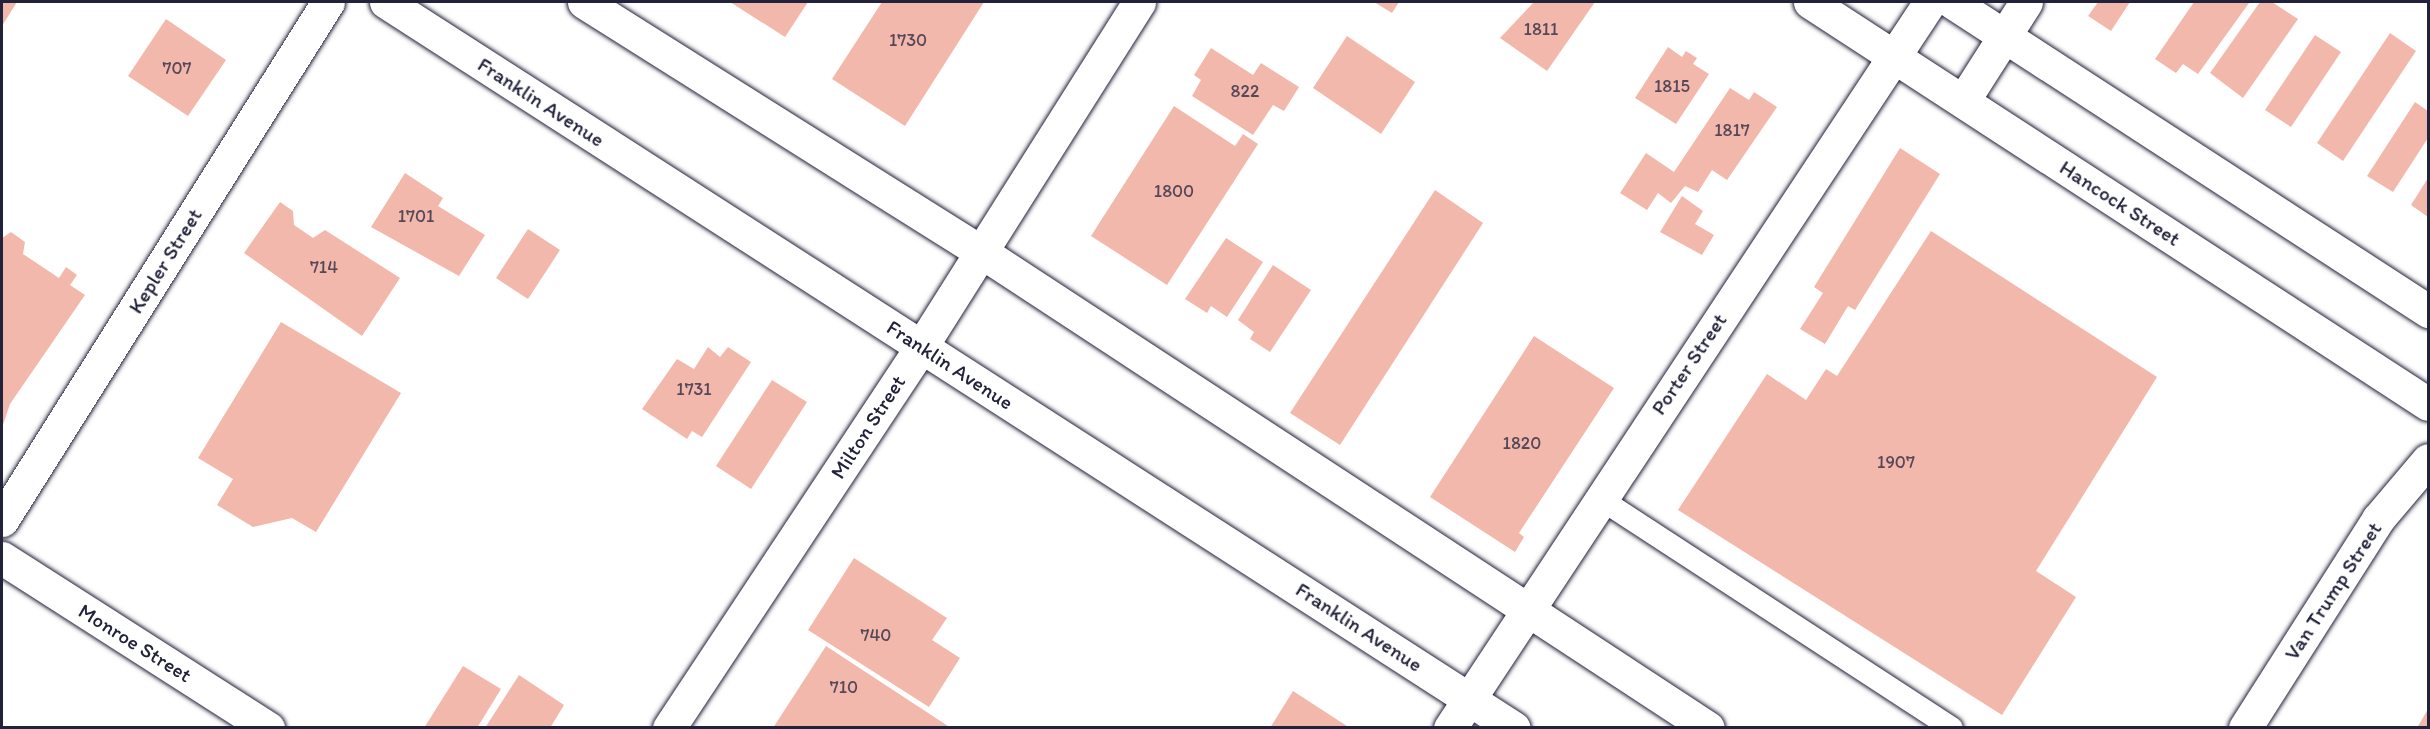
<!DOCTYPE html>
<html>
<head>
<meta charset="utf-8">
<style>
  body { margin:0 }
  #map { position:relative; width:2430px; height:729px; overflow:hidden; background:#fff; font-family:Itim,sans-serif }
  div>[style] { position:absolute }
  .building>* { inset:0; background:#f2b8ab }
  .roads { filter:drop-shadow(0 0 2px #22223b) drop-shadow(0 0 2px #22223b) }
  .service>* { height:22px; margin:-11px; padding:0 11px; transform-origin:11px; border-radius:11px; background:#fff }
  .minor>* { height:33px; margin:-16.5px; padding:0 16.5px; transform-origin:16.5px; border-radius:16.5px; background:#fff }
  .secondary>* { height:33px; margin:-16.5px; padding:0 16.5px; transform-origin:16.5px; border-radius:16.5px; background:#fff }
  span { translate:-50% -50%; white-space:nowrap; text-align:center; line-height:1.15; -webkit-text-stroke:6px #fff; paint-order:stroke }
  .number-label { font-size:18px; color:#564857 }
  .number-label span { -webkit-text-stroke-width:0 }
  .street-label { font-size:21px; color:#22223b }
  .frame { position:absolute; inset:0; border:3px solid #22223b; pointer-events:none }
</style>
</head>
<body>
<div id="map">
  <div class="building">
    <div style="clip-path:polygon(2px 2px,17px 2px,2px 26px)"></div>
    <div style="clip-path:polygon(730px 2px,808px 2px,785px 37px)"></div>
    <div style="clip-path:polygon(882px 2px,984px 2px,905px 126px,832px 79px)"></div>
    <div style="clip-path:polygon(1374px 2px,1399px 2px,1392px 13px)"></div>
    <div style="clip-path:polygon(1534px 2px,1595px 2px,1547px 71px,1500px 38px)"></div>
    <div style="clip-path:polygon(2098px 2px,2130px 2px,2111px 31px,2088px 16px)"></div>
    <div style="clip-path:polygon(2194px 2px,2249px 3px,2198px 74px,2183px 64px,2176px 73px,2155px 59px)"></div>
    <div style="clip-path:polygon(2260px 2px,2272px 2px,2298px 19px,2243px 98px,2210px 73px)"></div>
    <div style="clip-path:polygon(166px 19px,226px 60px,188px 116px,128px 76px)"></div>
    <div style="clip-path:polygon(2390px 33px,2416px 51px,2343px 161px,2317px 143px)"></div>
    <div style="clip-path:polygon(2315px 35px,2341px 52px,2291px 127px,2265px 110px)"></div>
    <div style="clip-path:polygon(1347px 36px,1415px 82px,1381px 134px,1313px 88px)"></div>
    <div style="clip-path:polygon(1668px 47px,1682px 57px,1686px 51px,1697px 58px,1693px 64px,1709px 74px,1676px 124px,1635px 98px)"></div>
    <div style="clip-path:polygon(1211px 48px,1253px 75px,1261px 63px,1299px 87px,1284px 111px,1273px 105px,1253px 135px,1192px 96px,1201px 80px,1194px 75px)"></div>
    <div style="clip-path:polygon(1730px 88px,1749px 100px,1754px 92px,1777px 107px,1727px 180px,1712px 170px,1698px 192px,1685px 186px,1671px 203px,1658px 193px,1647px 210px,1620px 193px,1646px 153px,1674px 172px)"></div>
    <div style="clip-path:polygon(2415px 102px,2428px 111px,2428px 138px,2393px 192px,2367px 176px)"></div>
    <div style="clip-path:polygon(1174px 106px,1235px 146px,1243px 134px,1258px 144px,1167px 285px,1091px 236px)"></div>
    <div style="clip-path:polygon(1900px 148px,1940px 174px,1855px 310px,1848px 306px,1825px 344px,1800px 329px,1823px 293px,1814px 287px)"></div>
    <div style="clip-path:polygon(405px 173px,443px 198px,438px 206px,485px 235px,459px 276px,371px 227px)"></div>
    <div style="clip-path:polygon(2428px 178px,2428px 217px,2411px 205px)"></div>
    <div style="clip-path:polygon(1435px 190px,1483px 223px,1340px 445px,1290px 413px)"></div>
    <div style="clip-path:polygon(1682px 196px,1703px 211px,1695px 224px,1714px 235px,1702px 255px,1660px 232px)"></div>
    <div style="clip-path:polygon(280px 202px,293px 211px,294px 225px,313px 238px,325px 230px,400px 278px,362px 336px,244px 253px)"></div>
    <div style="clip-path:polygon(528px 229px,560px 250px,528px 299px,496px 278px)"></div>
    <div style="clip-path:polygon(1931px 231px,2157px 377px,2036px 571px,2076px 597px,2002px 715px,1678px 510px,1767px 374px,1806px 400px,1826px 369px,1837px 376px)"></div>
    <div style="clip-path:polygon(11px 232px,25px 242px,23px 254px,59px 278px,66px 267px,77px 275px,70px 285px,85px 295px,10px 404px,2px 428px,2px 238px)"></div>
    <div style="clip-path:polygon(1226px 238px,1263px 262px,1227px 317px,1211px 306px,1207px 313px,1185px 299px)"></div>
    <div style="clip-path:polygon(1273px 265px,1311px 290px,1270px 352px,1250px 339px,1254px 332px,1238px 320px)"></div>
    <div style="clip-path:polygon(281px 322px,401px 393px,316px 532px,292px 518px,253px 527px,217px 505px,233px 479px,198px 458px)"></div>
    <div style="clip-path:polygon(1534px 336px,1614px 388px,1519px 533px,1524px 537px,1515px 552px,1430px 497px)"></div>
    <div style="clip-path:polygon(708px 347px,720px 357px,728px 347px,751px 362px,702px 437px,692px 431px,687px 439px,642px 409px,677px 359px,694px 369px)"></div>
    <div style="clip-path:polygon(772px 380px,807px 402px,751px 489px,716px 466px)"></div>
    <div style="clip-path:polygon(854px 558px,947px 618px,932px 640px,960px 658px,929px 707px,808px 630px)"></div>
    <div style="clip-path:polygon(826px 646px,951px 728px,773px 728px)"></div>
    <div style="clip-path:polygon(463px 666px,501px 689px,477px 728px,424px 728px)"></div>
    <div style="clip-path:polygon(519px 675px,564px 705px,550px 728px,485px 728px)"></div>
    <div style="clip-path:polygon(1293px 691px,1350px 728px,1270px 728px)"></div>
    <div style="clip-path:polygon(2428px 709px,2428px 728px,2417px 728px)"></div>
  </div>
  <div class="roads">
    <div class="service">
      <div style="left:1599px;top:498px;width:421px;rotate:33.1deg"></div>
    </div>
    <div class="minor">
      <div style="left:1810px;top:2px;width:737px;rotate:33.04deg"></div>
      <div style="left:1952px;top:2px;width:568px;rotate:32.99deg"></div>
      <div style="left:1963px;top:101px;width:117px;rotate:-57.5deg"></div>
      <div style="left:2px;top:558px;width:316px;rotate:32.6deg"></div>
      <div style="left:669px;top:728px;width:457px;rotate:-56.5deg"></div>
      <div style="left:921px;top:347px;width:408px;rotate:-57.7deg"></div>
      <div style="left:1450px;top:728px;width:870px;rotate:-56.53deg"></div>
      <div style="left:2245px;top:728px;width:248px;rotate:-57.5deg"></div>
      <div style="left:2378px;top:519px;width:77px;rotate:-49.7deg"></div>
    </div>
    <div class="secondary">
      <div style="left:386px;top:2px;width:1341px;rotate:32.77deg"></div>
      <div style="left:584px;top:2px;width:468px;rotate:32.2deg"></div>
      <div style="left:980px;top:251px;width:870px;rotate:33.23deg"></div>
      <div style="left:2px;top:520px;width:612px;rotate:-57.82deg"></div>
    </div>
  </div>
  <div class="number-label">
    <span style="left:1541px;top:29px">1811</span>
    <span style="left:908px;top:40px">1730</span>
    <span style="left:177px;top:68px">707</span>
    <span style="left:1672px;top:86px">1815</span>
    <span style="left:1245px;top:91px">822</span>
    <span style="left:1732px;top:130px">1817</span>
    <span style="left:1174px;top:191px">1800</span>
    <span style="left:416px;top:216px">1701</span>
    <span style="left:324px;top:267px">714</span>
    <span style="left:694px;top:389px">1731</span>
    <span style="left:1522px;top:443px">1820</span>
    <span style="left:1896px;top:462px">1907</span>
    <span style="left:876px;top:635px">740</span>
    <span style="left:844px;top:687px">710</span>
  </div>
  <div class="street-label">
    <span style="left:541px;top:102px;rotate:33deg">Franklin Avenue</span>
    <span style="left:2120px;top:203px;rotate:33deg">Hancock Street</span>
    <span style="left:165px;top:261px;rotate:-58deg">Kepler Street</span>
    <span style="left:1689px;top:364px;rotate:-56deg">Porter Street</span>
    <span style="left:950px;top:365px;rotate:33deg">Franklin Avenue</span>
    <span style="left:868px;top:427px;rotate:-57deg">Milton Street</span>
    <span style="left:2333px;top:591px;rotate:-57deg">Van Trump Street</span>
    <span style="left:1359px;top:627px;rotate:33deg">Franklin Avenue</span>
    <span style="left:135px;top:643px;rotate:32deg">Monroe Street</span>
  </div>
  <div class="frame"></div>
</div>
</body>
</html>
